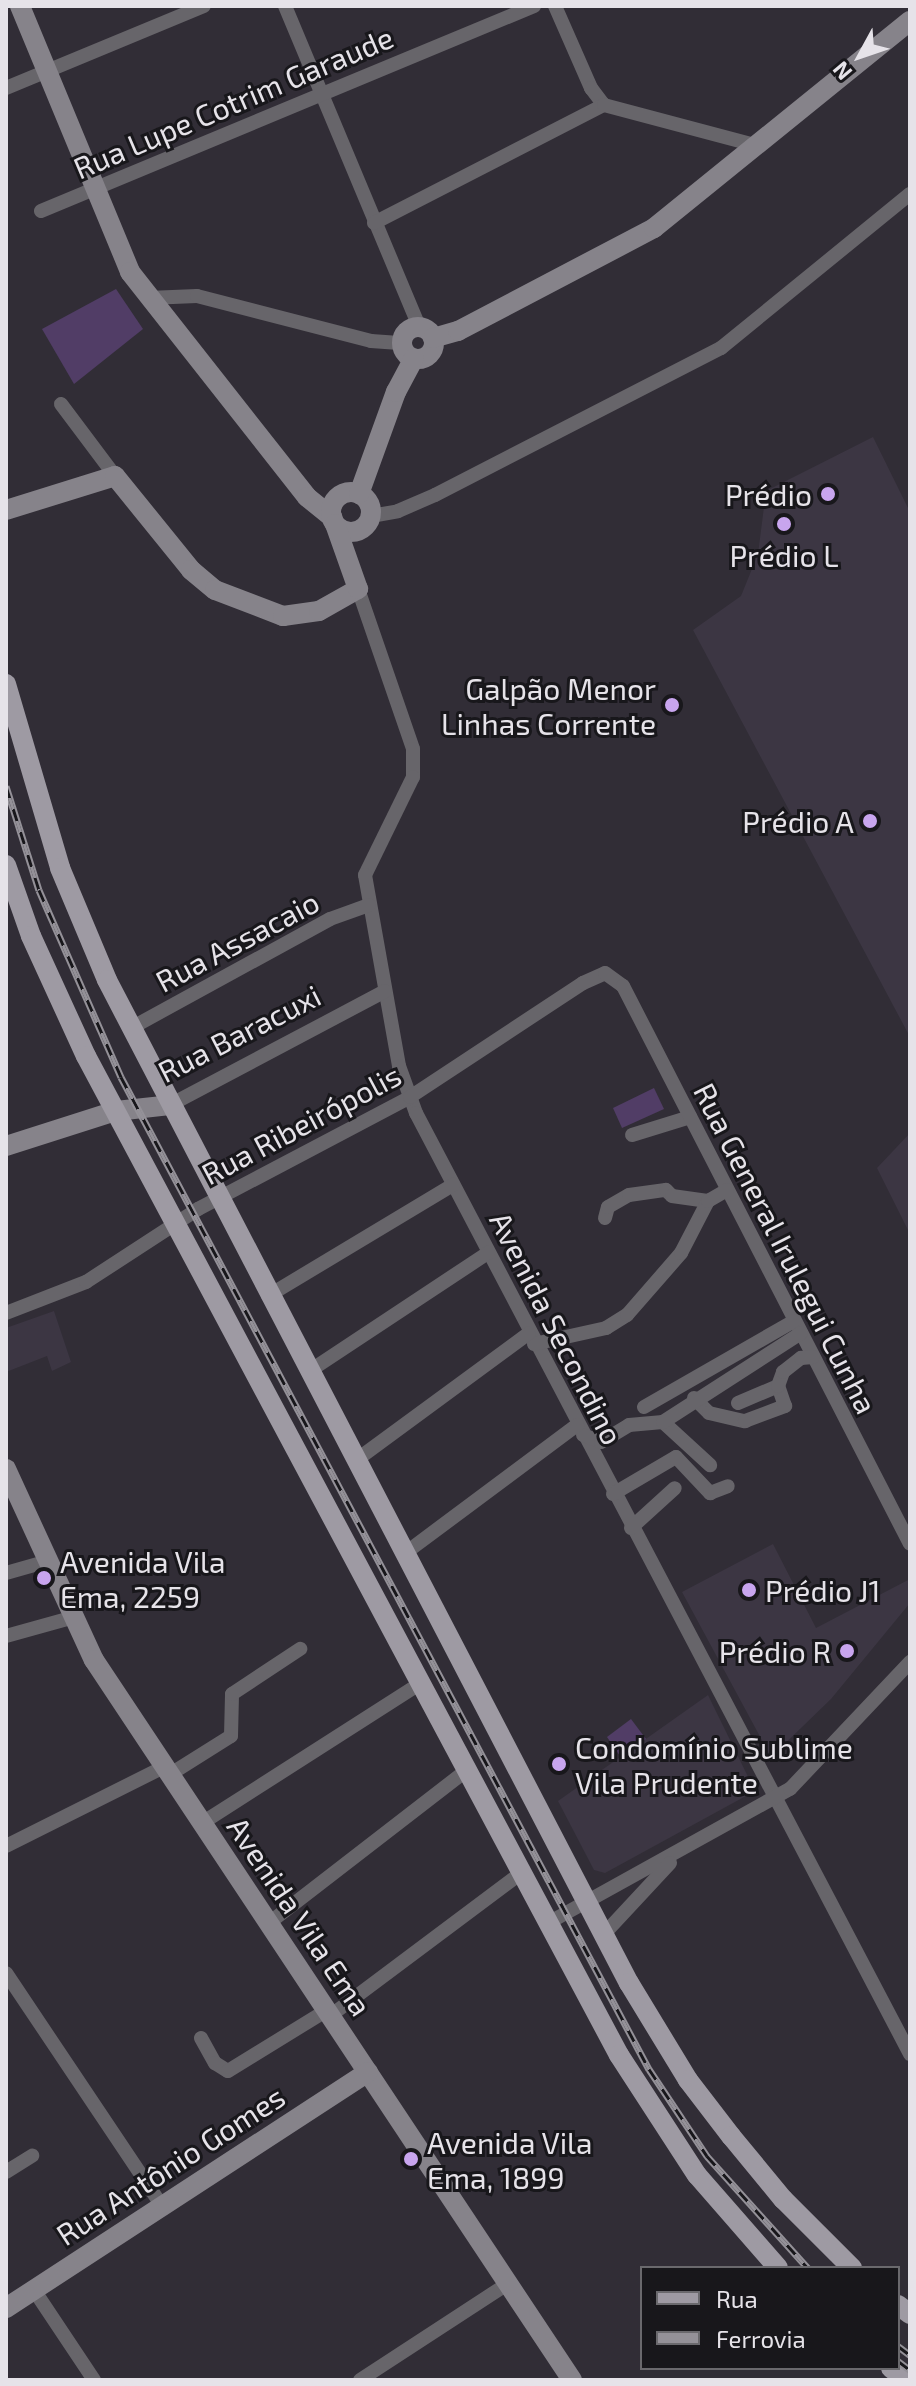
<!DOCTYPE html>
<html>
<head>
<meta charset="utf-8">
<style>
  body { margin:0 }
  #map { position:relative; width:916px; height:2386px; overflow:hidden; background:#312d36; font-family:"Exo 2",sans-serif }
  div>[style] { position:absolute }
  .built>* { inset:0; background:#3c3643 }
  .green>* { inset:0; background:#513d66 }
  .street>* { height:14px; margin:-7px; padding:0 7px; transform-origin:7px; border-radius:7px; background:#67656a }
  .secondary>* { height:20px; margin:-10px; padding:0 10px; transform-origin:10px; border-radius:10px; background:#86838a }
  .secondary>.ring { margin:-10px; padding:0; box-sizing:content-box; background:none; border:20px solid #86838a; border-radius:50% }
  .primary>* { height:20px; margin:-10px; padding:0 10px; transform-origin:10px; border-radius:10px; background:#9e9aa3 }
  .rail>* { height:7px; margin-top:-3.5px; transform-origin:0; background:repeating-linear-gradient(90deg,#18171b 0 12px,#949198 0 24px); box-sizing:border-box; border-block:2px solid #949198 }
  .dots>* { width:22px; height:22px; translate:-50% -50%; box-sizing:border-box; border:4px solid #18171b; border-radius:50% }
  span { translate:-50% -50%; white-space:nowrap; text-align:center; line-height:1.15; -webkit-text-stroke:6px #18171b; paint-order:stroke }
  .street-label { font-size:30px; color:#e6e3e9 }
  .poi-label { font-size:30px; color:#e6e3e9 }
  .right { translate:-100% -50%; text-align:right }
  .left { translate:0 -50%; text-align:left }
  .frame { position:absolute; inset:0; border:8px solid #e6e3e9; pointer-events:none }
  .legend { position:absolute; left:640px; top:2266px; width:260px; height:104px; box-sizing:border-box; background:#18171b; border:2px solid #6a696d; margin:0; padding:10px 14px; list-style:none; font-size:24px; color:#e6e3e9 }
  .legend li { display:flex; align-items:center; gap:16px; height:40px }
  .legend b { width:40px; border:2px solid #6a696d }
  .north { position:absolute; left:820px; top:16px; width:80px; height:80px; -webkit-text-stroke:6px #18171b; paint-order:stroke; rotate:230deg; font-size:22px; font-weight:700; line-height:32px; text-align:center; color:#e6e3e9 }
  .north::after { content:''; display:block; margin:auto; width:28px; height:36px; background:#e6e3e9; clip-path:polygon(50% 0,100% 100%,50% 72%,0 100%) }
</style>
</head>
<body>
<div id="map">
  <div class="built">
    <div style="clip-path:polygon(873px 437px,910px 512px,910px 1037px,693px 630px,741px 596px,758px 554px,766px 491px)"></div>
    <div style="clip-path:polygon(910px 1133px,910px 1234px,877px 1168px)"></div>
    <div style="clip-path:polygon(54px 1311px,71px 1362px,52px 1371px,47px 1356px,6px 1372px,6px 1328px)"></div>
    <div style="clip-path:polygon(773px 1544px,816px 1628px,910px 1579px,910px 1603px,831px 1699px,771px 1757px,682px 1592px)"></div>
    <div style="clip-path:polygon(708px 1695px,755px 1791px,605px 1873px,594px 1870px,558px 1801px)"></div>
  </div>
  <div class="green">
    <div style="clip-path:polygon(116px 289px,143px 329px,74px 384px,42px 329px)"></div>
    <div style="clip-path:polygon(654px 1088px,664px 1109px,622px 1128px,613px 1108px)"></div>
    <div style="clip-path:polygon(631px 1719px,646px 1739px,620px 1756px,607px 1737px)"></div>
  </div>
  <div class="street">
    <div style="left:285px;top:6px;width:348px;rotate:67.3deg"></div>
    <div style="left:555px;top:6px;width:90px;rotate:66.3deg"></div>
    <div style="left:591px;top:88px;width:21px;rotate:53deg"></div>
    <div style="left:6px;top:88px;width:214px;rotate:-22.5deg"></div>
    <div style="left:41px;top:211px;width:534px;rotate:-22.58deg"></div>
    <div style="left:374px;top:223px;width:259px;rotate:-27.2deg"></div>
    <div style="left:604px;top:105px;width:155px;rotate:14.9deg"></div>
    <div style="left:148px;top:298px;width:49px;rotate:-2.3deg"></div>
    <div style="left:197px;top:296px;width:180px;rotate:14.5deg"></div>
    <div style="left:371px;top:341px;width:32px;rotate:4deg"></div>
    <div style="left:61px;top:404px;width:90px;rotate:53.1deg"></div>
    <div style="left:371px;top:516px;width:27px;rotate:-10deg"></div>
    <div style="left:398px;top:511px;width:40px;rotate:-23.4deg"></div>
    <div style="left:435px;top:495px;width:322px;rotate:-27.2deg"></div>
    <div style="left:721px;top:348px;width:244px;rotate:-39.2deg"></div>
    <div style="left:358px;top:589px;width:169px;rotate:71deg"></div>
    <div style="left:413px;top:749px;width:28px;rotate:90deg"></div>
    <div style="left:413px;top:777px;width:109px;rotate:116.1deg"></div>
    <div style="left:365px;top:875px;width:194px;rotate:79.9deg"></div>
    <div style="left:399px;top:1066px;width:50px;rotate:70.1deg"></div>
    <div style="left:416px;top:1113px;width:1063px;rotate:62.3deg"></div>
    <div style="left:131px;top:1028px;width:227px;rotate:-28.7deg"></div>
    <div style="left:330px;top:919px;width:41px;rotate:-19.7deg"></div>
    <div style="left:170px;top:1105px;width:243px;rotate:-27.9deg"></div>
    <div style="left:632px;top:1135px;width:61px;rotate:-17.2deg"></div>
    <div style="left:605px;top:1218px;width:11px;rotate:-75deg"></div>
    <div style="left:608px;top:1207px;width:24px;rotate:-30deg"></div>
    <div style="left:629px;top:1195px;width:37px;rotate:-8deg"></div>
    <div style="left:666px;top:1190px;width:8px;rotate:45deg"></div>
    <div style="left:672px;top:1196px;width:36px;rotate:8deg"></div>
    <div style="left:268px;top:1296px;width:216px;rotate:-31deg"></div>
    <div style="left:6px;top:1313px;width:86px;rotate:-21.2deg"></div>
    <div style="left:86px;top:1282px;width:134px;rotate:-33.1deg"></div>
    <div style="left:198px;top:1209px;width:240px;rotate:-27.8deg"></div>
    <div style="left:410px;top:1097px;width:207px;rotate:-33.4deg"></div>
    <div style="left:583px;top:983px;width:24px;rotate:-24deg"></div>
    <div style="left:605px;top:973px;width:22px;rotate:36deg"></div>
    <div style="left:623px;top:986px;width:627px;rotate:62.78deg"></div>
    <div style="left:534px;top:1344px;width:74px;rotate:-12.5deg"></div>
    <div style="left:606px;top:1328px;width:25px;rotate:-32deg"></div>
    <div style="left:627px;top:1315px;width:82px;rotate:-48.9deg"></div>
    <div style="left:681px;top:1253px;width:59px;rotate:-62.6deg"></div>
    <div style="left:708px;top:1201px;width:22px;rotate:-30deg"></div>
    <div style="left:308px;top:1372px;width:216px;rotate:-33.5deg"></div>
    <div style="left:694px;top:1398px;width:21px;rotate:45deg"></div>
    <div style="left:709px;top:1413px;width:37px;rotate:13deg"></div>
    <div style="left:745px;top:1421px;width:43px;rotate:-20.6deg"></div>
    <div style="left:785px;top:1406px;width:21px;rotate:-109deg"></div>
    <div style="left:738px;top:1403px;width:43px;rotate:-23deg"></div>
    <div style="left:778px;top:1386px;width:15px;rotate:-70deg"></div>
    <div style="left:783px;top:1372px;width:23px;rotate:-38deg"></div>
    <div style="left:801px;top:1358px;width:12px;rotate:-5deg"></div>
    <div style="left:644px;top:1407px;width:173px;rotate:-29.8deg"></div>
    <div style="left:663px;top:1422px;width:64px;rotate:42.5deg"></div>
    <div style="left:583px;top:1435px;width:19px;rotate:21deg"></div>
    <div style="left:601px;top:1442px;width:33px;rotate:-31deg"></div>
    <div style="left:629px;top:1425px;width:34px;rotate:-5deg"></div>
    <div style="left:663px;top:1422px;width:164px;rotate:-32.8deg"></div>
    <div style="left:355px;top:1461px;width:215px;rotate:-36.3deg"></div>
    <div style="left:613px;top:1494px;width:73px;rotate:-30.4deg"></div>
    <div style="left:676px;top:1457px;width:50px;rotate:46.6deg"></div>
    <div style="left:710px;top:1493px;width:19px;rotate:-21deg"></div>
    <div style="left:631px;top:1528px;width:59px;rotate:-42.3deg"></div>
    <div style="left:404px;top:1554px;width:216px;rotate:-36.7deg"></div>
    <div style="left:6px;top:1573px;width:44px;rotate:-15.9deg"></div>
    <div style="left:6px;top:1636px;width:71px;rotate:-15.6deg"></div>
    <div style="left:169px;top:1775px;width:73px;rotate:-32.2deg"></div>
    <div style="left:231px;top:1736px;width:42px;rotate:-88.6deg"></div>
    <div style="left:232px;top:1694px;width:82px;rotate:-33.5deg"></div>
    <div style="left:202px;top:1823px;width:260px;rotate:-32.6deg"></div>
    <div style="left:6px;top:1846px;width:177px;rotate:-26.6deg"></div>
    <div style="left:269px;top:1923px;width:250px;rotate:-37.7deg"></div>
    <div style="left:548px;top:1923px;width:277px;rotate:-29deg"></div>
    <div style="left:790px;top:1789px;width:175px;rotate:-46.6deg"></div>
    <div style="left:604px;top:1934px;width:97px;rotate:-47.1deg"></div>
    <div style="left:6px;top:1973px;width:280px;rotate:56.2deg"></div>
    <div style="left:330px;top:2016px;width:239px;rotate:-36.8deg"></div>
    <div style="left:201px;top:2038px;width:29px;rotate:61deg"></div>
    <div style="left:215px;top:2063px;width:15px;rotate:32deg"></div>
    <div style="left:228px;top:2071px;width:116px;rotate:-31.6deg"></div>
    <div style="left:6px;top:2172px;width:31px;rotate:-32deg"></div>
    <div style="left:34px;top:2290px;width:108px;rotate:56.3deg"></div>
    <div style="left:360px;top:2380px;width:178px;rotate:-33.1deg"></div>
  </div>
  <div class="secondary">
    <div style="left:20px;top:6px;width:288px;rotate:67.5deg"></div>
    <div style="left:130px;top:272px;width:286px;rotate:51.8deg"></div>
    <div style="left:307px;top:497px;width:33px;rotate:39deg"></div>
    <div class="ring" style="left:402px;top:327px;width:12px;height:12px"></div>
    <div style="left:433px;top:338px;width:26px;rotate:-16deg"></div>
    <div style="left:458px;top:331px;width:221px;rotate:-27.7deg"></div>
    <div style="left:654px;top:228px;width:329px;rotate:-39deg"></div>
    <div class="ring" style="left:331px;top:492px;width:20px;height:20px"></div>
    <div style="left:359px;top:494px;width:109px;rotate:-70.1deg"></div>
    <div style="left:396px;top:392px;width:38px;rotate:-62deg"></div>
    <div style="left:6px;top:510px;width:114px;rotate:-17.3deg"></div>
    <div style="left:115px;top:476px;width:121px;rotate:51deg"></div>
    <div style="left:191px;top:570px;width:31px;rotate:40deg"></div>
    <div style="left:215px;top:590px;width:73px;rotate:20.9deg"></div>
    <div style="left:283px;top:616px;width:36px;rotate:-8deg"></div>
    <div style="left:319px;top:611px;width:45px;rotate:-29.4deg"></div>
    <div style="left:358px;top:589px;width:69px;rotate:-109.5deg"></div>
    <div style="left:6px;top:1146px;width:115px;rotate:-17.7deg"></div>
    <div style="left:116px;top:1111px;width:54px;rotate:-6.3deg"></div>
    <div style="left:6px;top:1469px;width:210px;rotate:65.3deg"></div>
    <div style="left:94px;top:1660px;width:864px;rotate:56.42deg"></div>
    <div style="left:6px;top:2308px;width:432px;rotate:-33.1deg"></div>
  </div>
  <div class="primary">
    <div style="left:6px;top:684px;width:192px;rotate:73.6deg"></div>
    <div style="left:60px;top:868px;width:121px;rotate:67.2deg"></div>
    <div style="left:107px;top:980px;width:1131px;rotate:62.51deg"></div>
    <div style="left:629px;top:1983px;width:114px;rotate:58.7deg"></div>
    <div style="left:688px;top:2080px;width:71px;rotate:52.5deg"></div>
    <div style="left:731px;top:2136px;width:82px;rotate:50.5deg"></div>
    <div style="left:783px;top:2199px;width:98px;rotate:45deg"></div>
    <div style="left:6px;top:865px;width:75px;rotate:70.6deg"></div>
    <div style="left:31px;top:936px;width:132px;rotate:65.4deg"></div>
    <div style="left:86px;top:1056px;width:1132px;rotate:61.92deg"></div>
    <div style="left:619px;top:2055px;width:143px;rotate:57deg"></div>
    <div style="left:697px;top:2175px;width:123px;rotate:48.9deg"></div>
    <div style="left:898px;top:2305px;width:15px;rotate:37deg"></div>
    <div style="left:891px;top:2368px;width:20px;rotate:37deg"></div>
  </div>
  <div class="rail">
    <div style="left:6px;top:786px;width:109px;rotate:72.4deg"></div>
    <div style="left:39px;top:890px;width:204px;rotate:66.3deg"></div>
    <div style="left:121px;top:1077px;width:1124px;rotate:61.98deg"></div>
    <div style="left:649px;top:2069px;width:105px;rotate:56.3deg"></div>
    <div style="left:707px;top:2156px;width:151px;rotate:48deg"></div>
    <div style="left:898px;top:2346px;width:15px;rotate:37deg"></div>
    <div style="left:898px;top:2361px;width:15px;rotate:37deg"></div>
  </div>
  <div class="dots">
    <div style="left:828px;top:494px;background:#c8a5ee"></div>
    <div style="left:784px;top:524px;background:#c8a5ee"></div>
    <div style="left:672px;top:705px;background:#c8a5ee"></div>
    <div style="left:870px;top:821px;background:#c8a5ee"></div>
    <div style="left:44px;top:1578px;background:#c8a5ee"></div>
    <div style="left:749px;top:1590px;background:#c8a5ee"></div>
    <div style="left:847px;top:1651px;background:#c8a5ee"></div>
    <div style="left:559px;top:1764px;background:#c8a5ee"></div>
    <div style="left:411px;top:2159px;background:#c8a5ee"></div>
  </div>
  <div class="street-label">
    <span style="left:233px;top:102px;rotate:-23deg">Rua Lupe Cotrim Garaude</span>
    <span style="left:237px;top:941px;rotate:-28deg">Rua Assacaio</span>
    <span style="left:239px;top:1033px;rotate:-27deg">Rua Baracuxi</span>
    <span style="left:301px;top:1124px;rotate:-28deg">Rua Ribeirópolis</span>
    <span style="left:786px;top:1248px;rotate:63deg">Rua General Irulegui Cunha</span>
    <span style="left:557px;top:1328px;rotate:63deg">Avenida Secondino</span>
    <span style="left:300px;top:1916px;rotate:56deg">Avenida Vila Ema</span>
    <span style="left:170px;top:2165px;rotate:-33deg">Rua Antônio Gomes</span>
  </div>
  <div class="poi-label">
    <span class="right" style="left:812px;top:494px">Prédio</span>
    <span style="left:784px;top:555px">Prédio L</span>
    <span class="right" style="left:656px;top:705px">Galpão Menor<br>Linhas Corrente</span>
    <span class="right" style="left:854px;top:821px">Prédio A</span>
    <span class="left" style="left:60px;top:1578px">Avenida Vila<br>Ema, 2259</span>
    <span class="left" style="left:765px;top:1590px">Prédio J1</span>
    <span class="right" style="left:831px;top:1651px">Prédio R</span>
    <span class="left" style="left:575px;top:1764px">Condomínio Sublime<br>Vila Prudente</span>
    <span class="left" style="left:427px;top:2159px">Avenida Vila<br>Ema, 1899</span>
  </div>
  <div class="frame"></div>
  <ul class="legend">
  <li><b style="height:10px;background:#9e9aa3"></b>Rua</li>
  <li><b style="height:10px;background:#949198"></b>Ferrovia</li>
  </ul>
  <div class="north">N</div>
</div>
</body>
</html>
